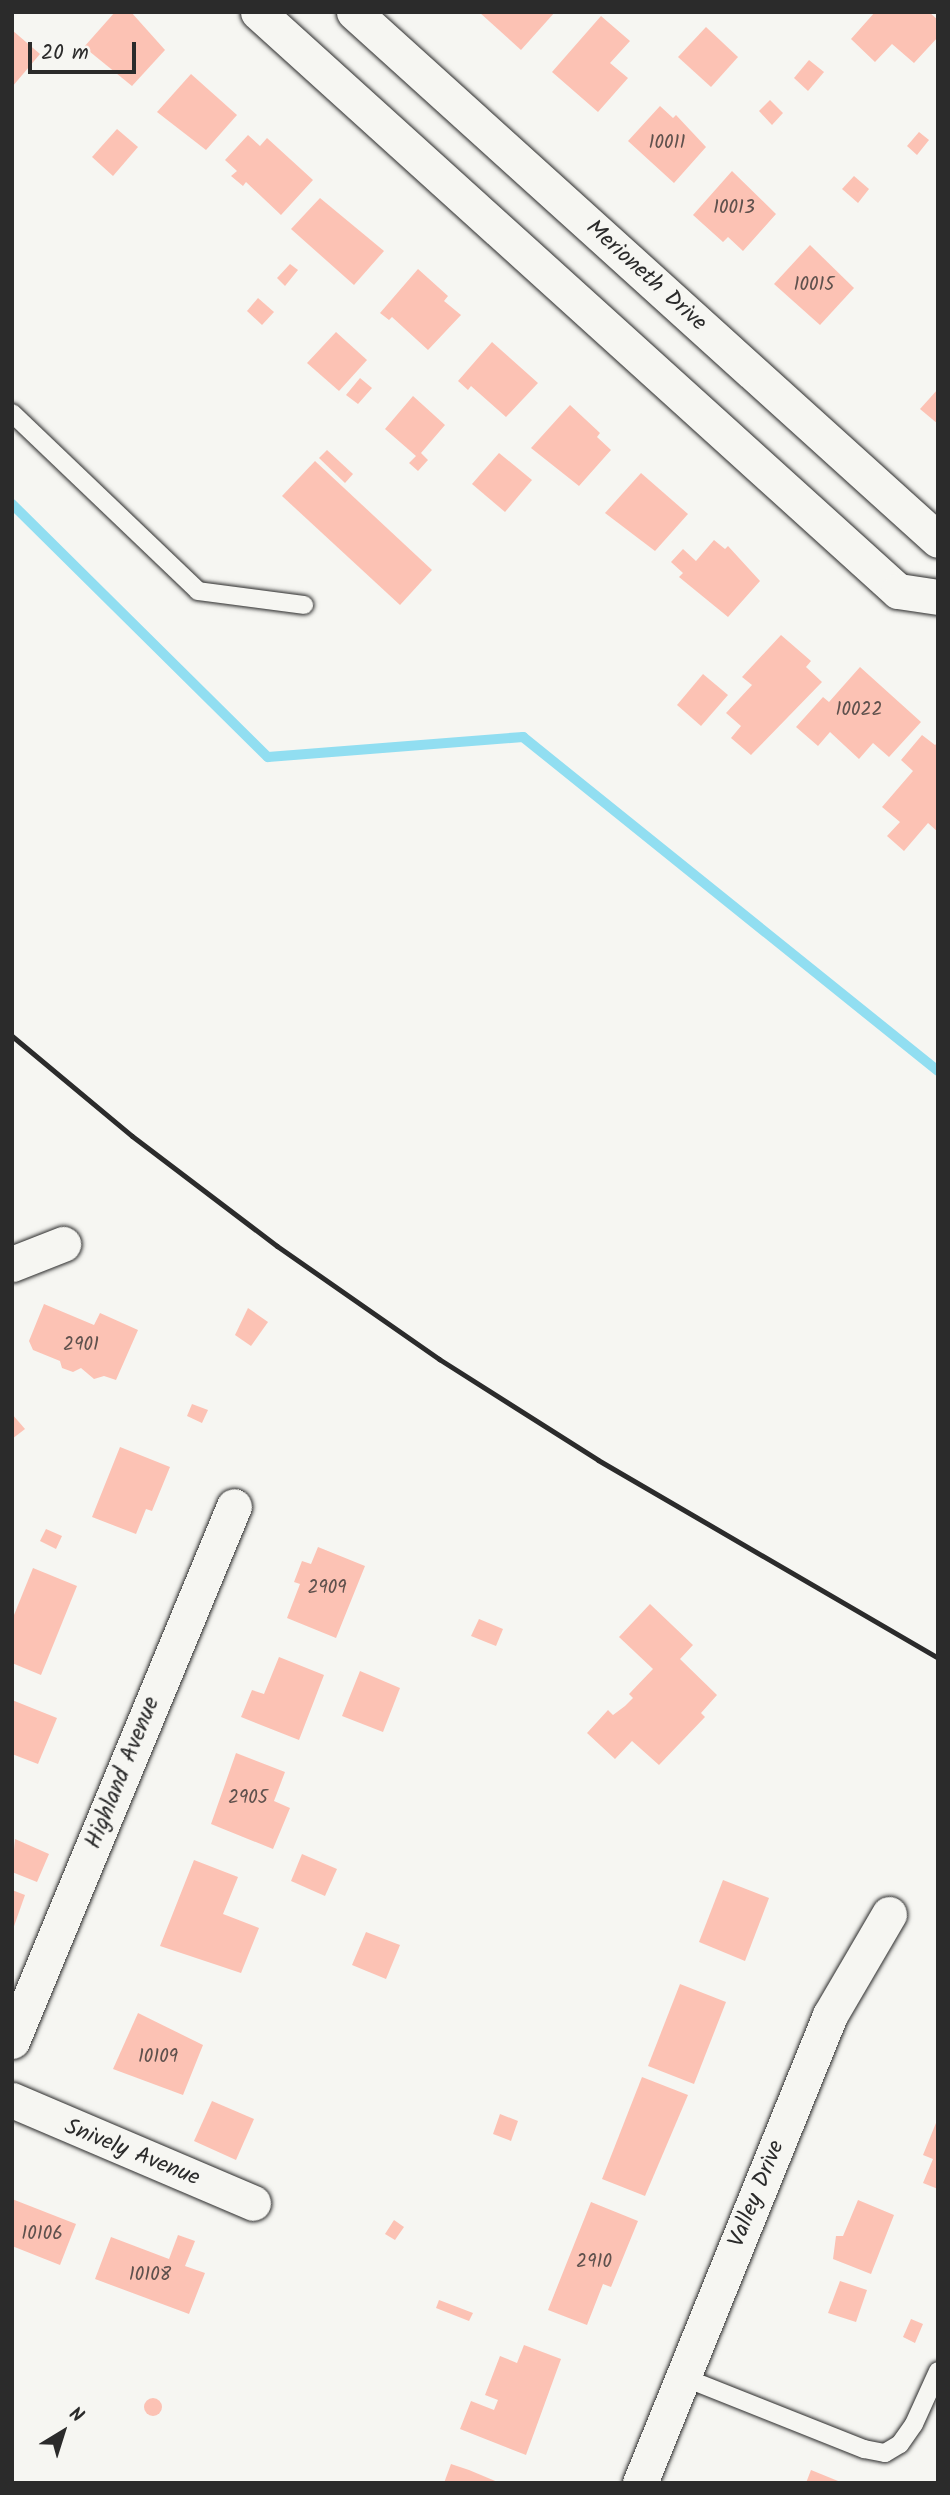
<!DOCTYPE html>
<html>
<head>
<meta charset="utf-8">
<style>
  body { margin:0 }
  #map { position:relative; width:950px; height:2495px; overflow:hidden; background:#f6f6f2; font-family:Kalam,sans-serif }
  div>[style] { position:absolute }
  .stream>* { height:10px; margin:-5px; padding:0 5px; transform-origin:5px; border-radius:5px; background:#91def1 }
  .building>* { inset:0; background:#fcc2b4 }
  .round { border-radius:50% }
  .roads { filter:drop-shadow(0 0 2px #2b2b2b) drop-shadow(0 0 2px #2b2b2b) }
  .service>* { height:18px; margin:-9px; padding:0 9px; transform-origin:9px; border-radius:9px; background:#f6f6f2 }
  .minor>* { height:35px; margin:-17.5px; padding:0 17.5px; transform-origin:17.5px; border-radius:17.5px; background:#f6f6f2 }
  .rail>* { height:5px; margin:-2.5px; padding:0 2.5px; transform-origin:2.5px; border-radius:2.5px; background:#2b2b2b }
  span { translate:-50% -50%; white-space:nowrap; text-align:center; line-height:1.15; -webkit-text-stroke:5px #f6f6f2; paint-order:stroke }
  .number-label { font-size:19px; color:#5f514d }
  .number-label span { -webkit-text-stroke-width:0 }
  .street-label { font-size:23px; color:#2b2b2b }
  .frame { position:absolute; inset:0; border:14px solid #2b2b2b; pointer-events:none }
  .north { position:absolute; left:28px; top:2397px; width:70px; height:70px; -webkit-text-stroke:5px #f6f6f2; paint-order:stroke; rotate:38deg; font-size:19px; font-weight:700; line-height:28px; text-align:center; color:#2b2b2b }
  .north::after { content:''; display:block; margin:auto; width:24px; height:32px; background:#2b2b2b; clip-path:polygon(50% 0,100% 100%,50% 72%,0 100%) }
  .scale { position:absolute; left:28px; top:42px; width:108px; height:32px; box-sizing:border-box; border:4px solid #2b2b2b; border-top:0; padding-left:9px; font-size:21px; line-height:24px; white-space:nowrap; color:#2b2b2b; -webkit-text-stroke:5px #f6f6f2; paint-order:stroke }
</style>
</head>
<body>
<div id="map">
  <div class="stream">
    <div style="left:12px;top:504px;width:360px;rotate:44.7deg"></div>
    <div style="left:268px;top:757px;width:256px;rotate:-4.5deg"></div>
    <div style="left:523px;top:737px;width:533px;rotate:38.83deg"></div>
  </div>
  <div class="building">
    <div style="clip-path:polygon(115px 12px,131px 12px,165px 50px,132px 86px,84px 47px)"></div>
    <div style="clip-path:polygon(479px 12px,555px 12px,521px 50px)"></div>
    <div style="clip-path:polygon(875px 12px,929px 12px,938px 20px,938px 37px,914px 63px,892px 44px,875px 62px,851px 39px)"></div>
    <div style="clip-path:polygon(601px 16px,630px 41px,610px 63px,628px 78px,598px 112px,552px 72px)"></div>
    <div style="clip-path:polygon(706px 27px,738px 57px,711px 87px,678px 57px)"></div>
    <div style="clip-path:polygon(12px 30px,40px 54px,12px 87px)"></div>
    <div style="clip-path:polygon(809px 60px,824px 72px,808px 91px,794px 78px)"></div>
    <div style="clip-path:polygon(191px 74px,237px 115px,206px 150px,157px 112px)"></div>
    <div style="clip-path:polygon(770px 100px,783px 113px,772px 125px,759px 111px)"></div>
    <div style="clip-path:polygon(660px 106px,673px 118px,676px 115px,706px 147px,674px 183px,628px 141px)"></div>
    <div style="clip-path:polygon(117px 129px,138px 147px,113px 176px,92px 157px)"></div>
    <div style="clip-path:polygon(919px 132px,929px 140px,917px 155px,907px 146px)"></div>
    <div style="clip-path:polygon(248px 135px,260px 146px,267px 138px,313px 180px,281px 215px,246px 182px,243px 186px,231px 176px,237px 171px,225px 160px)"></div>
    <div style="clip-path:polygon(732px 171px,776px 214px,743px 251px,728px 237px,723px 242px,693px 215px)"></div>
    <div style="clip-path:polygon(854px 176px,869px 189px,858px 203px,842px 189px)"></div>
    <div style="clip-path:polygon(320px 198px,384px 251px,354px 285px,291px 229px)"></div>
    <div style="clip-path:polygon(810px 245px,854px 288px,820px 325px,774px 284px)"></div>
    <div style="clip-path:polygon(290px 264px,298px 270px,285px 286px,277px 278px)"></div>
    <div style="clip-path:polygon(418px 269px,448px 296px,444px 301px,461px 315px,428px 350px,392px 317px,389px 320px,380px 313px)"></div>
    <div style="clip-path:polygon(258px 298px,274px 312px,262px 325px,247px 311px)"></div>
    <div style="clip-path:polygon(336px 332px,367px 360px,339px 391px,307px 363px)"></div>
    <div style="clip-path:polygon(492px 342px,538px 383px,506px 417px,471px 386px,468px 390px,458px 381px)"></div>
    <div style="clip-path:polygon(360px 378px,372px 388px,358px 404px,346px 395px)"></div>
    <div style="clip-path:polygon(938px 389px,938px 424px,920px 409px)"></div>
    <div style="clip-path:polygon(413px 396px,445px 425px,421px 453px,428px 460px,418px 471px,409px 463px,416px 456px,385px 429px)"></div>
    <div style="clip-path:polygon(570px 405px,600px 433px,597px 437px,611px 450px,579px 486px,531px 448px)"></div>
    <div style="clip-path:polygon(327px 450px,353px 474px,345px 483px,319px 458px)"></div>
    <div style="clip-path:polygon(499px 453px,532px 480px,505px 512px,472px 484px)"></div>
    <div style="clip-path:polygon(315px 461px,432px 570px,400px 605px,282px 496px)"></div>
    <div style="clip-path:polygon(641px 473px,688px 514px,655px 551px,605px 513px)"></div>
    <div style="clip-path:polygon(714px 540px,725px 549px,728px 546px,760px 581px,728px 617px,679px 577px,683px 573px,671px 562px,683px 549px,696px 561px)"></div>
    <div style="clip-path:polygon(781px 635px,811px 661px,806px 667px,822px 682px,751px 755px,731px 738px,741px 726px,726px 713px,752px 685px,742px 677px)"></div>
    <div style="clip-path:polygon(860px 667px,921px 722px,889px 757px,873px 743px,859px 759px,830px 732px,818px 746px,796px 727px,823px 697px,829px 702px)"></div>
    <div style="clip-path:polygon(703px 674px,728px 695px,701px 726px,677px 705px)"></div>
    <div style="clip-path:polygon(922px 735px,935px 745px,938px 742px,938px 832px,928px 823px,904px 851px,887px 836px,900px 822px,882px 807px,913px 771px,901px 760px)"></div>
    <div style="clip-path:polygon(44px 1304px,94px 1325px,100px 1313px,138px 1330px,116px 1380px,104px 1376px,94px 1379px,81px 1368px,73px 1372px,62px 1368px,60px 1361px,33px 1350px,29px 1341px)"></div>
    <div style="clip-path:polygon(248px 1308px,268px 1322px,251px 1346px,235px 1335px)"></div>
    <div style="clip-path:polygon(192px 1404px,208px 1410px,202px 1423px,187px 1416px)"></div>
    <div style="clip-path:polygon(12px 1414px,25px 1429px,12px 1439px)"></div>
    <div style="clip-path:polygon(120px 1447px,170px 1467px,152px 1511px,146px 1509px,136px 1534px,92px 1517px)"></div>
    <div style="clip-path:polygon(46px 1529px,62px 1536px,56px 1549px,40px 1541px)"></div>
    <div style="clip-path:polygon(318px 1547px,365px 1566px,336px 1638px,287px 1618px,300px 1584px,294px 1582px,302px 1561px,311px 1564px)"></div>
    <div style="clip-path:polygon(33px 1568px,77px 1586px,41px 1675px,12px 1663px,12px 1620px)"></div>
    <div style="clip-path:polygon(650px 1604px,693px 1645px,680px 1659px,717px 1695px,701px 1713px,705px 1717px,659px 1765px,632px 1741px,615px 1759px,587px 1733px,608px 1710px,613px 1715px,625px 1706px,633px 1698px,629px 1694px,653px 1669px,619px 1637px)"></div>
    <div style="clip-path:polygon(479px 1619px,503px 1629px,496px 1646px,471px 1636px)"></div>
    <div style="clip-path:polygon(279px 1657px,324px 1675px,299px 1740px,241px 1717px,252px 1690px,264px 1694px)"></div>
    <div style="clip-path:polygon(360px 1671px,400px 1688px,383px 1732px,342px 1716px)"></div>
    <div style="clip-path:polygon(12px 1700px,57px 1718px,38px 1764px,12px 1754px)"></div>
    <div style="clip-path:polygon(236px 1753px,285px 1772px,274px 1801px,290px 1808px,273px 1849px,211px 1824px)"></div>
    <div style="clip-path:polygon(15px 1839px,49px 1854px,37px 1882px,12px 1872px)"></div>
    <div style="clip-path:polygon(302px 1854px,337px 1869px,325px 1896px,291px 1881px)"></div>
    <div style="clip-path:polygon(194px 1860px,238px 1877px,223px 1914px,259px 1928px,241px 1973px,160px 1946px)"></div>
    <div style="clip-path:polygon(723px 1880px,769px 1898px,745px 1961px,699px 1942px)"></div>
    <div style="clip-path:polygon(12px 1890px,25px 1895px,13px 1929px,12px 1929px)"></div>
    <div style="clip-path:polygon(366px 1932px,400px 1945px,386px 1979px,352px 1965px)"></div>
    <div style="clip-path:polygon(680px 1984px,726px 2002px,694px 2084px,648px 2066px)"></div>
    <div style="clip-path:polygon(138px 2013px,203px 2045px,183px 2095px,113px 2069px)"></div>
    <div style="clip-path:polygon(642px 2077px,688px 2095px,645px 2196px,602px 2179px)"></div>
    <div style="clip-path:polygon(212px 2101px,254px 2119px,236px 2160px,194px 2141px)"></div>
    <div style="clip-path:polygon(500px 2114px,518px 2121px,511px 2141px,493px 2134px)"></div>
    <div style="clip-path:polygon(938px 2118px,938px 2189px,923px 2183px,933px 2159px,923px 2155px)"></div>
    <div style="clip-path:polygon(12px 2199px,76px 2224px,60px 2265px,12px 2246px)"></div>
    <div style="clip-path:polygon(858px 2200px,894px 2215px,871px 2274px,833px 2259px,836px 2236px,843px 2236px)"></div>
    <div style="clip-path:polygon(591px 2202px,638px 2221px,611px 2287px,603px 2284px,587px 2325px,548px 2310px)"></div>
    <div style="clip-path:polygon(394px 2220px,404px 2227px,395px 2240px,385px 2234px)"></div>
    <div style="clip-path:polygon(178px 2235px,195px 2241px,185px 2266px,205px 2273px,189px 2314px,95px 2279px,111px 2237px,169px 2259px)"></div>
    <div style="clip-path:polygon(840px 2281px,867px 2290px,856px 2322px,828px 2313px)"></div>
    <div style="clip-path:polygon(439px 2300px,473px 2313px,469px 2321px,436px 2308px)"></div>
    <div style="clip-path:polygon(911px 2319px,923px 2324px,915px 2343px,903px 2337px)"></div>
    <div style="clip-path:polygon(524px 2345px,561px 2359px,526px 2455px,460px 2429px,471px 2401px,494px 2410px,498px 2400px,485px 2395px,500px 2356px,517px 2363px)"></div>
    <div class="round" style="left:144px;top:2398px;width:18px;height:18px"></div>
    <div style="clip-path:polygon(451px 2464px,469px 2470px,500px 2483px,444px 2483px)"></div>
    <div style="clip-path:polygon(811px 2470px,843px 2483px,806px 2483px)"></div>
  </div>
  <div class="roads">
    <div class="service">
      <div style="left:12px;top:413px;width:257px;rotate:43.7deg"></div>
      <div style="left:198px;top:591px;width:107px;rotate:7.5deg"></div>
      <div style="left:683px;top:2377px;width:195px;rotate:21.7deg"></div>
      <div style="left:864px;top:2449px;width:21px;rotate:11deg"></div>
      <div style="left:885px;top:2453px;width:17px;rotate:-31deg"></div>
      <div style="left:900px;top:2444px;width:24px;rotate:-55deg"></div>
      <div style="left:914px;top:2424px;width:58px;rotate:-65.6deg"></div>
    </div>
    <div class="minor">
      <div style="left:258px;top:12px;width:863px;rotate:42.14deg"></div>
      <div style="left:898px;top:591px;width:40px;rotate:8.5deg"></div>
      <div style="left:354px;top:12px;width:787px;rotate:42.12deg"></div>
      <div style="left:12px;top:1264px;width:55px;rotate:-21.4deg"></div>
      <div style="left:12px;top:2041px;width:579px;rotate:-67.46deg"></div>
      <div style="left:12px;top:2100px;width:262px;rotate:23.1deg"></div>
      <div style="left:640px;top:2483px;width:505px;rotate:-67.9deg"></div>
      <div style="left:830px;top:2015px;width:117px;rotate:-59.7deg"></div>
    </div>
  </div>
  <div class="rail">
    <div style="left:12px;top:1036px;width:156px;rotate:39.8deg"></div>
    <div style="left:132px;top:1136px;width:182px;rotate:37.2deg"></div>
    <div style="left:277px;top:1246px;width:198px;rotate:34.9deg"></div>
    <div style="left:439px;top:1359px;width:188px;rotate:32.4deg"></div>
    <div style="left:598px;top:1460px;width:393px;rotate:30.2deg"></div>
  </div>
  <div class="number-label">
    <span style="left:667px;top:144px">10011</span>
    <span style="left:734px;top:209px">10013</span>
    <span style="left:814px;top:286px">10015</span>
    <span style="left:859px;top:711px">10022</span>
    <span style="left:81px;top:1346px">2901</span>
    <span style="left:327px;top:1589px">2909</span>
    <span style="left:248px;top:1799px">2905</span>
    <span style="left:158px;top:2058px">10109</span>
    <span style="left:42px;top:2235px">10106</span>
    <span style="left:594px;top:2263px">2910</span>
    <span style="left:150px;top:2276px">10108</span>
  </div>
  <div class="street-label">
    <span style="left:646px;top:276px;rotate:42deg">Merioneth Drive</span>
    <span style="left:123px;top:1773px;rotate:-68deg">Highland Avenue</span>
    <span style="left:132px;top:2153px;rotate:22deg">Snively Avenue</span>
    <span style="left:757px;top:2194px;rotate:-68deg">Valley Drive</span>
  </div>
  <div class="frame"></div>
  <div class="north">N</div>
  <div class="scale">20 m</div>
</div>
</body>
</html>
